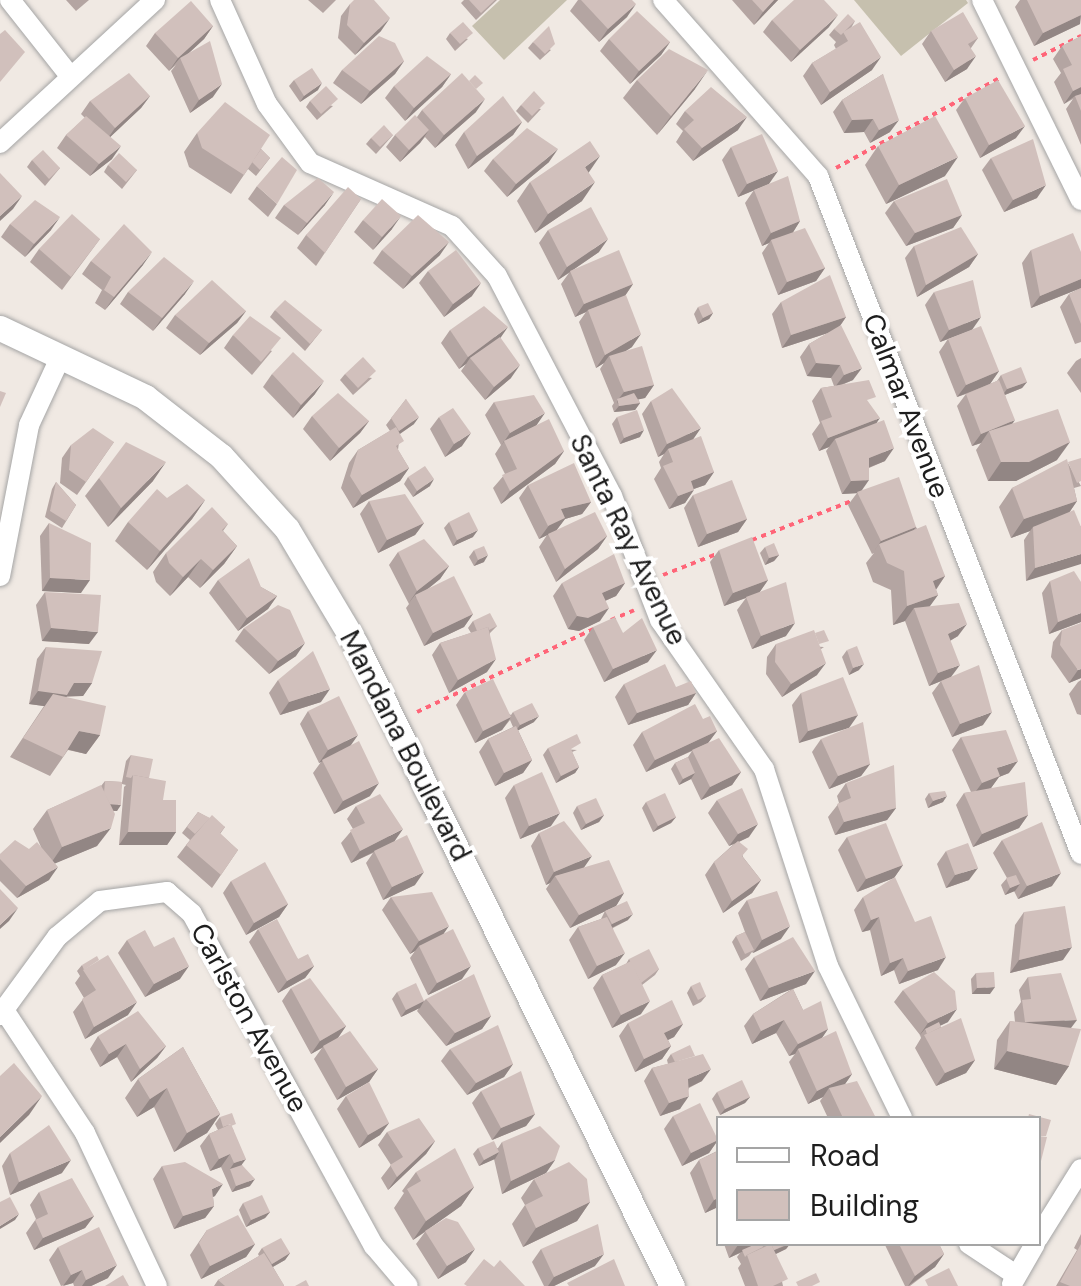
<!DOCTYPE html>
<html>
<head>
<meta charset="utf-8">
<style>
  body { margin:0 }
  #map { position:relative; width:1081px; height:1286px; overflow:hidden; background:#f0e9e3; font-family:"DM Sans",sans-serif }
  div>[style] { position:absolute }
  .construction>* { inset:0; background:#c6c0ae }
  .path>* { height:4px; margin-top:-2px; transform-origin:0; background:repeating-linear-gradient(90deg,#ff6578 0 5px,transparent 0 10px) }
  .roads { filter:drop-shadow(0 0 2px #a5a5a5) drop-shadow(0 0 2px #a5a5a5) }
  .minor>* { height:20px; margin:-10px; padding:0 10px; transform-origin:10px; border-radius:10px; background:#fff }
  .tertiary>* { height:25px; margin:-12.5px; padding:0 12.5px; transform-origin:12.5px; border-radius:12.5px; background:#fff }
  .wall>* { inset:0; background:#b4a5a2 }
  .shaded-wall>* { inset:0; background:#928684 }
  .building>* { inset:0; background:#d1c0bc }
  span { translate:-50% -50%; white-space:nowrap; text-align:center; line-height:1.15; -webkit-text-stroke:8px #fff; paint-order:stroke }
  .street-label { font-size:28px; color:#1e1e1e }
  .legend { position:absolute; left:716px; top:1116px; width:325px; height:130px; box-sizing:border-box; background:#fff; border:2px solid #a5a5a5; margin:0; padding:12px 18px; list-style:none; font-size:30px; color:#1e1e1e }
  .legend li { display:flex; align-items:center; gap:20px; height:50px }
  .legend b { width:50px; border:2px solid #a5a5a5 }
</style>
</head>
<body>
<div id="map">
  <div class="construction">
    <div style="clip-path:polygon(500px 0,567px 0,504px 60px,472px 26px)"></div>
    <div style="clip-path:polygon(854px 0,966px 0,968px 3px,901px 56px)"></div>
  </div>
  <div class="path">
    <div style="left:1033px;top:60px;width:54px;rotate:-26.6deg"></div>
    <div style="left:836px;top:168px;width:185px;rotate:-28.8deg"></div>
    <div style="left:752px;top:540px;width:110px;rotate:-21.4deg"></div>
    <div style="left:663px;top:575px;width:60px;rotate:-21.4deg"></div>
    <div style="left:611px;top:620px;width:25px;rotate:-23deg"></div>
    <div style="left:417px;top:712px;width:195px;rotate:-25.2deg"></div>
  </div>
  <div class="roads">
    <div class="minor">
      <div style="left:10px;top:0;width:97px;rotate:51.7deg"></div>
      <div style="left:220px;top:0;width:114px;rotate:65.7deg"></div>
      <div style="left:267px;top:104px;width:73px;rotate:53.9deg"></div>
      <div style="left:310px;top:163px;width:155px;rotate:23.9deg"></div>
      <div style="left:452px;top:226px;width:67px;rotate:48deg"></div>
      <div style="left:497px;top:276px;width:248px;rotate:62.4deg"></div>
      <div style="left:612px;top:496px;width:133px;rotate:68.8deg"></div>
      <div style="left:660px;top:620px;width:182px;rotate:55.1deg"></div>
      <div style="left:764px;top:769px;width:207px;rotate:72deg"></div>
      <div style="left:828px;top:966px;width:169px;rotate:64deg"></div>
      <div style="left:663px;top:0;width:235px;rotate:48.6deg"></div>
      <div style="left:818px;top:176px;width:727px;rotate:68.8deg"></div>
      <div style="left:982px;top:0;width:223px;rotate:63.7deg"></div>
      <div style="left:0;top:143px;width:211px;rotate:-42.7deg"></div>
      <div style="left:0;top:576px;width:154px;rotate:-79.1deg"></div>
      <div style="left:29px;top:425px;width:76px;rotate:-65.1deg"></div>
      <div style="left:4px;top:1010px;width:147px;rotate:56.6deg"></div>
      <div style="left:85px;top:1133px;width:169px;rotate:64.8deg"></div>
      <div style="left:0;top:1015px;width:97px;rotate:-53.8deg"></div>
      <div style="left:57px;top:937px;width:56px;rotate:-39.9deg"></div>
      <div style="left:100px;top:901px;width:68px;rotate:-7.7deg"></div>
      <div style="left:167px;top:892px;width:33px;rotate:41deg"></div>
      <div style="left:192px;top:914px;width:379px;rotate:61.3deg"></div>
      <div style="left:374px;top:1246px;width:52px;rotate:49.6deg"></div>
      <div style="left:1038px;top:1238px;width:81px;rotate:-58.1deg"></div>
      <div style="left:969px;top:1244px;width:56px;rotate:33.4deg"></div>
      <div style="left:1012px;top:1284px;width:46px;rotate:-60.1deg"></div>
    </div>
    <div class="tertiary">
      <div style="left:0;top:328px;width:161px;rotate:25.4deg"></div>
      <div style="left:145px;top:397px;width:96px;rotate:37.8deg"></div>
      <div style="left:221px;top:456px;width:98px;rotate:47.9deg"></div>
      <div style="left:287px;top:529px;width:133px;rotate:59.2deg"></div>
      <div style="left:355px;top:643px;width:717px;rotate:63.76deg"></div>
    </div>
  </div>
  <div class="wall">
    <div style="clip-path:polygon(66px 0,89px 0,76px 11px)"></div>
    <div style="clip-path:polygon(308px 0,336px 0,323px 13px)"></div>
    <div style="clip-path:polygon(464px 0,497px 0,476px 20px,461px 3px)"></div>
    <div style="clip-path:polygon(578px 0,632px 0,627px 17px,599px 42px,570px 11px)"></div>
    <div style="clip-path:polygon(732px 0,778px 0,754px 25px)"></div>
    <div style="clip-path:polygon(1020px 0,1081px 0,1080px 24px,1034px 46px,1015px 7px)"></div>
    <div style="clip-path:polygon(350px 4px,381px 31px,355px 55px,338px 38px,341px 16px)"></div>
    <div style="clip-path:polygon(772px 20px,829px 27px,791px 62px,763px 32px)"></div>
    <div style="clip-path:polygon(855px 21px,851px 28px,872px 70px,821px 105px,803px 76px,812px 63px,836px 49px,834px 45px,836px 42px,829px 35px,834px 29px)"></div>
    <div style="clip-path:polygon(213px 26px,204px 39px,188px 54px,213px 97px,190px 113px,171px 71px,176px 65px,169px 71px,146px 46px,155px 33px)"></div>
    <div style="clip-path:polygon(931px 31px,978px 38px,971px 48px,967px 69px,945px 82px,922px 44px)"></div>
    <div style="clip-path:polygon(450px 33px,468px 39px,455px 51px,446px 39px)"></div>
    <div style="clip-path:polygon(1081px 36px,1081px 145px,1066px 109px,1073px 99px,1064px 104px,1054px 82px,1061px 73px,1053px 59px,1062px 46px)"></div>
    <div style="clip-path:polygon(609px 39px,670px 42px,661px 55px,630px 84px,600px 51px)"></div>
    <div style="clip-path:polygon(533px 42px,551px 50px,540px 60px,528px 48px)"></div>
    <div style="clip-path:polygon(404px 61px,395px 74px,361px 104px,333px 83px,342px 70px)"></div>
    <div style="clip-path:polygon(451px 74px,442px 87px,405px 121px,385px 98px,394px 86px)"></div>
    <div style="clip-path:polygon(883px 74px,890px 132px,870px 143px,864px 132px,844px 133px,833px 112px,842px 100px)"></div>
    <div style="clip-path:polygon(294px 80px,318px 90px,300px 102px,289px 86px)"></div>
    <div style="clip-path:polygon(637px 80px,695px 89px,657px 135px,623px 98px)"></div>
    <div style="clip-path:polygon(477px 90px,476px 112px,435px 148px,425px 137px,420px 143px,400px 162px,386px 147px,395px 135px,417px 117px,422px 110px)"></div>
    <div style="clip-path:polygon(150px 96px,141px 108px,110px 137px,112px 159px,90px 176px,57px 148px,66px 135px,85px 118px,81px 114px,90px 101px)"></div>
    <div style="clip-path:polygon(965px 98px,1016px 138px,980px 158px,956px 110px)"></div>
    <div style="clip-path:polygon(310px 101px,333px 106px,317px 120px,306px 107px)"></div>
    <div style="clip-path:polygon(521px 105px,541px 109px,528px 123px,516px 111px)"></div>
    <div style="clip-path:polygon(685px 111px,738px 130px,693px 161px,676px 142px,683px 131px,676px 124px)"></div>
    <div style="clip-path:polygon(522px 122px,513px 135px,468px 169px,455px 145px,464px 132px)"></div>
    <div style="clip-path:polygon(197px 133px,261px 149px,270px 158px,256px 176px,248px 169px,231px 194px,189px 167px,184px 152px)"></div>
    <div style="clip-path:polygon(393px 135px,376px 154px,366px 144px,371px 138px)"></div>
    <div style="clip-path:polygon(878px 146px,945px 176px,886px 204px,865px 165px)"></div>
    <div style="clip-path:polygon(731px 147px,769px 184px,738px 197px,722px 160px)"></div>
    <div style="clip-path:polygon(991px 158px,1037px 198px,1004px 212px,982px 170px)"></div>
    <div style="clip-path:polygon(493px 159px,549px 162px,507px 197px,484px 171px)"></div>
    <div style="clip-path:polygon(32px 160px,60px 168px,45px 186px,27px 167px)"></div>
    <div style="clip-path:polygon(108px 165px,137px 170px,122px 189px,104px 172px)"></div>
    <div style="clip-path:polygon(530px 182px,582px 201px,535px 233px,517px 201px)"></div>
    <div style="clip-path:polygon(257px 186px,277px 204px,268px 217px,248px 199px)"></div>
    <div style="clip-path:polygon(754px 190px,800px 221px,793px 232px,825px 268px,816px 281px,778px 295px,762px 253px,769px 243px,762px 246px,745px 203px)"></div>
    <div style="clip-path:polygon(361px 199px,316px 266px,297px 248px,306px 235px)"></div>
    <div style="clip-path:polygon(894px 201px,962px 215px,953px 228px,906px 246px,885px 213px)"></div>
    <div style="clip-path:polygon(284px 205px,325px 205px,298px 235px,275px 218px)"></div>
    <div style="clip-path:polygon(363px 220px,392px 229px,373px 250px,354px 232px)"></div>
    <div style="clip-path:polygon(10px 224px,51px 230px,25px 257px,1px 237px)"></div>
    <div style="clip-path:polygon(548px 230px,599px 252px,573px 270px,633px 284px,625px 296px,632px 347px,626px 351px,654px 385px,645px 398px,638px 399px,640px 403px,635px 410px,614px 412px,612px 406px,614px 403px,600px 369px,604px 363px,596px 368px,579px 322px,586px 312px,575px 317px,561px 284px,569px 273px,558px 280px,539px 243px)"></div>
    <div style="clip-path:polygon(100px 239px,62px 290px,30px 262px,39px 249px)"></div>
    <div style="clip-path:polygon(914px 246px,978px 254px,969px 267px,917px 297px,905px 258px)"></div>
    <div style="clip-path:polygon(382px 250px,440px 255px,403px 289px,373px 263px)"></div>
    <div style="clip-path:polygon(1031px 250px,1081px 252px,1081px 342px,1075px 344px,1060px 307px,1069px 294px,1081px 288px,1031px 308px,1022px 263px)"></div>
    <div style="clip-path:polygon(91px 261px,143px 265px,105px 310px,95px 303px,102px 290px,82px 274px)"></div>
    <div style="clip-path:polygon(428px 271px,472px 296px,444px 317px,419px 283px)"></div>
    <div style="clip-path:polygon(128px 292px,185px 294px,153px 331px,120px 304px)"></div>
    <div style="clip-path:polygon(934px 292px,972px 330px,940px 342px,925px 305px)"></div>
    <div style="clip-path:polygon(781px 302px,846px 317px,840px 326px,853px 380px,842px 385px,870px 405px,877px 422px,885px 461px,869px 468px,861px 491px,916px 527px,945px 576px,936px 590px,938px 595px,929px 606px,958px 636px,950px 641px,951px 676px,983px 725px,952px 737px,932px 693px,941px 681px,929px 686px,905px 621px,893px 625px,891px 590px,873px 582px,866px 563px,874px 553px,872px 554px,848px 505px,857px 493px,842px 494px,826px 451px,829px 447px,819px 451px,812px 434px,820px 423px,812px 401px,821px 388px,834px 386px,831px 378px,807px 376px,800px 357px,809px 344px,828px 333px,782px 348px,772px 314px)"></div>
    <div style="clip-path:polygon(698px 307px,713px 313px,709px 319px,698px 324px,694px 314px)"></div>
    <div style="clip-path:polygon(275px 310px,322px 330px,305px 351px,270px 317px)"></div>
    <div style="clip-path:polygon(246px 311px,237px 323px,200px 355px,166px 328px,175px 315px)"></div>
    <div style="clip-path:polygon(450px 330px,500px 338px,511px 378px,485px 400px,461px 371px,466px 364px,459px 369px,441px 343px)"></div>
    <div style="clip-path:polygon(233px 335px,272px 351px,252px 375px,224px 348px)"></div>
    <div style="clip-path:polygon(948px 339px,999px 371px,990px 384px,997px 381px,1001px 375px,1027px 382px,1022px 388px,1005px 395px,1012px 424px,1057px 460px,1016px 481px,988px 481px,976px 450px,981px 443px,972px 446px,957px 406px,966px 394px,957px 397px,939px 352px)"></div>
    <div style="clip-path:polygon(1081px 358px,1081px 393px,1067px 373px,1076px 361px)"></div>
    <div style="clip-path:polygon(272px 374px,315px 394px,293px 418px,263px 387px)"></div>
    <div style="clip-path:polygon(345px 374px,372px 378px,353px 395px,340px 380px)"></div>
    <div style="clip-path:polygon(406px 399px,414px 424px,400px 434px,398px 450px,409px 468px,400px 481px,353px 508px,341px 488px,349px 463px,358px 450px,390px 431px,386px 425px)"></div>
    <div style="clip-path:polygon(651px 401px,693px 439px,714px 472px,705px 485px,694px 489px,685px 503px,669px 509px,654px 479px,661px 468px,659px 462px,664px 454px,658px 457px,642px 414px)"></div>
    <div style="clip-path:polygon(494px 402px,536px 426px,564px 451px,555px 464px,501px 504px,493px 488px,505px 474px,495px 454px,501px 445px,485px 415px)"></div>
    <div style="clip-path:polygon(312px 416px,369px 421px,360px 433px,330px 461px,303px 429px)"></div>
    <div style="clip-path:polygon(439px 417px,462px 446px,445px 457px,430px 429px)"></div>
    <div style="clip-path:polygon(617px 417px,640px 437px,620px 444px,612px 424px)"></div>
    <div style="clip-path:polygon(114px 442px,77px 495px,60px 483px,62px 458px,71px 445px)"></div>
    <div style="clip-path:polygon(1068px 463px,1081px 486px,1074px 488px,1077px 501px,1069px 513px,1081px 527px,1026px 581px,1024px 540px,1030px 531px,1011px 538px,999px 507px,1012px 488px)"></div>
    <div style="clip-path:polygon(408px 477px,430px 486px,413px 497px,404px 484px)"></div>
    <div style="clip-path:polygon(99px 478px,153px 481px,108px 527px,85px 496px)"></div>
    <div style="clip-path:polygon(56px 482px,76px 505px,62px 528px,45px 517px,52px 489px)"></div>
    <div style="clip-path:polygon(528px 485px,591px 502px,582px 514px,565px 519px,556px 530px,607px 536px,598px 549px,556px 582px,539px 547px,547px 535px,539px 539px,519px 498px)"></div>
    <div style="clip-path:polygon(693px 495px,747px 519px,738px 532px,698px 547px,684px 508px)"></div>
    <div style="clip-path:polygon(205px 500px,192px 519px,147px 570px,115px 541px,128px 522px)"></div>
    <div style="clip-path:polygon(369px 501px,424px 523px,415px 535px,378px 553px,360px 514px)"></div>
    <div style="clip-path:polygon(449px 522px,473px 537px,453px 546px,444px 528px)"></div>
    <div style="clip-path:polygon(49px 523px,81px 593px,42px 591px,40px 536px)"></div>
    <div style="clip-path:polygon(228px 524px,223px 531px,237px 546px,224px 564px,200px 588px,188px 577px,170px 596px,156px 582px,153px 572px,166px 553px)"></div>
    <div style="clip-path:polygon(765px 547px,779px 555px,774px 561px,765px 565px,760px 553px)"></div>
    <div style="clip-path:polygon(474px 550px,484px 562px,474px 566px,469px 557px)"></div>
    <div style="clip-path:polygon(719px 550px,768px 580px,759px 593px,786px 636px,752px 649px,737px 610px,746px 598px,724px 606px,710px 562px)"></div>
    <div style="clip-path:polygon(398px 552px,449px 566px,440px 579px,428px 589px,473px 614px,464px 627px,424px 646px,406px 608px,409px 604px,389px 565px)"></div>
    <div style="clip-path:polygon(218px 580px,261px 587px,277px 596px,268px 609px,238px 631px,209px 593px)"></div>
    <div style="clip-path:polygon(1050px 581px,1081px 622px,1049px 634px,1042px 593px)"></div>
    <div style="clip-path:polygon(562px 583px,625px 583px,616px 596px,605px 601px,600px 621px,579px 631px,568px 629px,553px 596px)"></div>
    <div style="clip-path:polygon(45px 592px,89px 644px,42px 641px,36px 605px)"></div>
    <div style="clip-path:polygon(473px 621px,497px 626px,490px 633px,487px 672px,449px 693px,432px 655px,440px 643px,471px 633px,468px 628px)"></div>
    <div style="clip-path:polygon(593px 627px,623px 633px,648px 662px,604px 682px,584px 640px)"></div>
    <div style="clip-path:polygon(244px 628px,296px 656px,269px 674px,235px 641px)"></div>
    <div style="clip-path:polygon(1062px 630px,1081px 678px,1069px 683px,1051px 657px,1053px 642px)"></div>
    <div style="clip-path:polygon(776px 644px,824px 647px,821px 649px,817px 675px,782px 697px,766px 674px,767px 657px)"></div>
    <div style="clip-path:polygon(46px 647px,92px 683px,83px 696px,66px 697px,100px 735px,86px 754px,68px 750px,50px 776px,10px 757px,44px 706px,29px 704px,37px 659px)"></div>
    <div style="clip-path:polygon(847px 650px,859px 670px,849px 675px,842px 657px)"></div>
    <div style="clip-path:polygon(278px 680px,321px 702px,280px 715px,269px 693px)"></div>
    <div style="clip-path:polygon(1081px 680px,1081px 715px,1077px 714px,1069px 694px,1078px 682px)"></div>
    <div style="clip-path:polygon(624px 684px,676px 687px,696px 693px,688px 705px,628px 725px,615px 697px)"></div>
    <div style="clip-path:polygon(465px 692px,511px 715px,513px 712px,534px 722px,518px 730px,532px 760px,523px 773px,495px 786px,479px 752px,488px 739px,513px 727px,510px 720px,502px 730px,475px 743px,456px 705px)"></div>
    <div style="clip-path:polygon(801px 693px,858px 715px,799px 743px,792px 705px)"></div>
    <div style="clip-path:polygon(308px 711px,351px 746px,370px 796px,334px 814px,313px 773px,321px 762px,319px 763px,300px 724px)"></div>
    <div style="clip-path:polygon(703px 719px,717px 731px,708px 743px,741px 772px,732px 785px,701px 800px,691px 779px,679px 785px,671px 769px,675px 763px,688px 757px,692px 751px,646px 772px,633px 745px,642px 732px)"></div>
    <div style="clip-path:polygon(961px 737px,1009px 773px,999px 777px,991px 788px,1028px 815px,1019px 828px,973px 847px,956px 805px,964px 793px,971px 792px,952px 750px)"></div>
    <div style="clip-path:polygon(821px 739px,870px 764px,861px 776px,829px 789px,812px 752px)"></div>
    <div style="clip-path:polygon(548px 748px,577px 750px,572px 752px,579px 767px,575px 773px,556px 783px,543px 755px)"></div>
    <div style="clip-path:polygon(131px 755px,149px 778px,163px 800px,176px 832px,167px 845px,119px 845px,124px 787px,126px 785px,122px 784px,117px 811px,113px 811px,97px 846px,55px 863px,49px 880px,17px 898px,0 881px,0 854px,41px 847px,33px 829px,47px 810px,101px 786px,105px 781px,122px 782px,126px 761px)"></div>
    <div style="clip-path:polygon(846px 783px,896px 808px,887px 820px,835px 835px,828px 817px,839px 803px,837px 796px)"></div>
    <div style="clip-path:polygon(514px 785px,551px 826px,520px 839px,505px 798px)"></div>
    <div style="clip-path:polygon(929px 793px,943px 802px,928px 808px,925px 799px)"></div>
    <div style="clip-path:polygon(717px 800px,749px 837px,739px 842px,743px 857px,761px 880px,752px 893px,723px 913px,705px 875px,714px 862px,734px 844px,729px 846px,708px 813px)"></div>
    <div style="clip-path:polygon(646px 802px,676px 817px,671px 823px,653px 832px,642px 808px)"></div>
    <div style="clip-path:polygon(356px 806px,395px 841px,415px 885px,383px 900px,366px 863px,373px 853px,351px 863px,341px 843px,353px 829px,347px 819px)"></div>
    <div style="clip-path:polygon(577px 806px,604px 815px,599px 822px,581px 830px,573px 813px)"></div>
    <div style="clip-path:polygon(198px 812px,225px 827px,220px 834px,238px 850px,212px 888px,177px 857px,190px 840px,182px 833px)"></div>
    <div style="clip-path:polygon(539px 833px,584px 868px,624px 893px,616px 906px,570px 928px,546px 889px,550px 883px,546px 885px,531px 846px)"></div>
    <div style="clip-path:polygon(847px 837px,903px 865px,894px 878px,857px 892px,838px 850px)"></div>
    <div style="clip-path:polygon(1002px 840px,1052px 886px,1018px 899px,1014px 891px,1005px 895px,1001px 885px,1007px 878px,993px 853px)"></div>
    <div style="clip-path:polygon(946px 851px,969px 880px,946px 888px,937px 864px)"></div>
    <div style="clip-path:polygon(231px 881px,288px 904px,279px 917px,246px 935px,223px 893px)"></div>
    <div style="clip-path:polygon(391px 897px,444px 933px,462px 979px,428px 995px,410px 958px,415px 951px,410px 954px,382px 910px)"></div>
    <div style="clip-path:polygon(863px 897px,938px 970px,899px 984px,894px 970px,881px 976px,870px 930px,862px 932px,854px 910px)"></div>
    <div style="clip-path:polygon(747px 900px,781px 939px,753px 953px,752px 952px,749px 956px,741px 961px,732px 942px,736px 936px,745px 932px,738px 913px)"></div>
    <div style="clip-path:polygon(605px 911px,628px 920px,613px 928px,616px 965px,588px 979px,569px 940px,578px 927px,601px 919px)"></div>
    <div style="clip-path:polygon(1024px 912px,1063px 960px,1010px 973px,1015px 925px)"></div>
    <div style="clip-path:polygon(258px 929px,298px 959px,314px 966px,305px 978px,278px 993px,249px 942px)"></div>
    <div style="clip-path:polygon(127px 940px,154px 947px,180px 979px,145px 997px,118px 953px)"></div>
    <div style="clip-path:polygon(754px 957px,806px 984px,793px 989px,803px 1010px,828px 1029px,822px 1038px,852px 1074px,845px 1084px,876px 1118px,828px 1118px,820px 1101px,823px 1097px,808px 1104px,789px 1062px,795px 1054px,789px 1056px,776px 1033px,752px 1044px,744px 1026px,753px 1014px,792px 989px,760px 1001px,745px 969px)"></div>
    <div style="clip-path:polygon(629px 959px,659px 969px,655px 975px,642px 985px,641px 1014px,612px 1028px,593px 988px,602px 975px,626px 964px)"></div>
    <div style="clip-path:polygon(82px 965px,128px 1015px,85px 1039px,73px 1012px,84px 998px,75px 983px,80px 976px,77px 971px)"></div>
    <div style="clip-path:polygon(976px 973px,990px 994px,972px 994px,971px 979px)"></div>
    <div style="clip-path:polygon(1028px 977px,1071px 1028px,1069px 1066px,1056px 1085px,994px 1069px,997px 1040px,1010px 1021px,1015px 1022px,1014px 1012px,1021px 1002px,1019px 990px)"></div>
    <div style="clip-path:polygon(691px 986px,706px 996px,701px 1002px,693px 1006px,687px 993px)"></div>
    <div style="clip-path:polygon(291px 988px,346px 1026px,338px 1038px,378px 1069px,369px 1082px,337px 1100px,314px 1059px,322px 1048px,311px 1054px,282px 1001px)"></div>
    <div style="clip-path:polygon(903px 990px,948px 1022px,940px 1026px,975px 1060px,966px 1073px,936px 1086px,915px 1048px,921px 1038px,920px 1035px,894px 1002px)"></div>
    <div style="clip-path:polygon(397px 992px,424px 1001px,426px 999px,491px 1016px,482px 1029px,446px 1046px,417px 1011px,419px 1008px,401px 1017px,392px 999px)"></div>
    <div style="clip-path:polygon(628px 1023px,683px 1024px,674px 1037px,668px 1040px,671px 1046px,662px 1059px,635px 1072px,619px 1036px)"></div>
    <div style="clip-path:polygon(98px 1036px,166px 1046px,157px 1058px,131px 1082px,117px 1057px,100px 1067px,90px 1049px)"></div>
    <div style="clip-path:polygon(183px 1047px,220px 1114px,207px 1133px,174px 1152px,154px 1107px,137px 1117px,125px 1098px,138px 1079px)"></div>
    <div style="clip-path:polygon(450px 1049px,513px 1064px,504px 1077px,467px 1095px,441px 1061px)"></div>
    <div style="clip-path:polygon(671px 1054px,702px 1081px,689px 1088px,680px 1109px,660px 1116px,644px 1081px,652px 1068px,668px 1064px,667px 1060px)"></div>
    <div style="clip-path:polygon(481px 1091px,535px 1114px,526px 1126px,492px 1140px,472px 1103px)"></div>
    <div style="clip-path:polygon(717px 1092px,750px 1097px,745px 1103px,720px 1115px,712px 1099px)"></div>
    <div style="clip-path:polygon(346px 1096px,389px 1123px,380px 1135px,359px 1148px,337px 1109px)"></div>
    <div style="clip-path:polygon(673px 1116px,718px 1140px,709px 1153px,682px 1166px,664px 1129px)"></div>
    <div style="clip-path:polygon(220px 1117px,233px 1129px,242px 1165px,250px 1186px,232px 1192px,221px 1167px,210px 1171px,200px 1146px,209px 1134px,218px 1130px,215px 1124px)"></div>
    <div style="clip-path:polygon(387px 1132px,435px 1141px,426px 1154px,388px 1190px,381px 1178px,391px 1165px,378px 1145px)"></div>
    <div style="clip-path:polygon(502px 1142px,555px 1160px,546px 1173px,502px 1194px,494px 1159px,479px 1166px,473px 1154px,478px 1148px,498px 1148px)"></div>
    <div style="clip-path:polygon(718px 1149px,718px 1207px,705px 1213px,690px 1173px,699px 1160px,717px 1151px)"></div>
    <div style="clip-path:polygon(10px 1153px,62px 1173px,10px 1195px,2px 1166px)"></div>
    <div style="clip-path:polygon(162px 1166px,215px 1196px,213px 1197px,214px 1206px,205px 1218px,174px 1229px,153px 1179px)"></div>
    <div style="clip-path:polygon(416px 1172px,474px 1187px,461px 1206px,430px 1228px,466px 1262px,438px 1279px,416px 1244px,425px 1232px,413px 1240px,394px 1208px,404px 1193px,402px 1191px)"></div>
    <div style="clip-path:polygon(534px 1179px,590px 1202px,577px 1221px,523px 1247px,512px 1224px,525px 1205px,521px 1198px)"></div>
    <div style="clip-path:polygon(39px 1192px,94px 1216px,85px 1228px,34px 1250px,26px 1233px,36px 1219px,30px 1205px)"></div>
    <div style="clip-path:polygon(243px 1203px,270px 1212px,265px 1218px,246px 1227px,239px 1210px)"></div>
    <div style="clip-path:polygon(207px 1230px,255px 1244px,246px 1257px,201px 1279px,190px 1255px)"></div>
    <div style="clip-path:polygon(1081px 1234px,1081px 1286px,1056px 1286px,1077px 1250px,1074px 1248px)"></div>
    <div style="clip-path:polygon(724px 1244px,762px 1244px,762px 1245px,763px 1244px,790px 1244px,786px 1249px,776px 1254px,783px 1286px,745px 1286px,738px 1268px,741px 1264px,737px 1257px,740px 1253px,729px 1258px)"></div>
    <div style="clip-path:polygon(886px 1244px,939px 1244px,944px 1254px,935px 1267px,910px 1286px,905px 1286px,885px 1245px)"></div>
    <div style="clip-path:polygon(58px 1247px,108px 1278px,91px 1286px,74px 1286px,73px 1283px,61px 1286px,49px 1260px)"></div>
    <div style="clip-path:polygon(262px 1248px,290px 1253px,285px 1260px,273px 1267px,284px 1286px,214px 1286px,218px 1280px,259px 1256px,258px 1254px)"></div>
    <div style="clip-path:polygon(541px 1249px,595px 1266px,554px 1286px,544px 1286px,532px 1262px)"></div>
  </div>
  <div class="shaded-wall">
    <div style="clip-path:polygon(774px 0,778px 0,754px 25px,763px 12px)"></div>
    <div style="clip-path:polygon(636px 4px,627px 17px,599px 42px,608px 29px)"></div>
    <div style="clip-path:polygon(838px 15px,829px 27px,791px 62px,800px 50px)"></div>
    <div style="clip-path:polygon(1081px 15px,1080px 24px,1034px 46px,1043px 33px)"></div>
    <div style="clip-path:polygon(390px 18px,381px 31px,355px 55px,364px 43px)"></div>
    <div style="clip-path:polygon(213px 26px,204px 39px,181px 60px,180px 58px,169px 71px,178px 58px)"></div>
    <div style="clip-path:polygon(670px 42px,661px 55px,630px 84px,639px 71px)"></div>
    <div style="clip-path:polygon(976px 56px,967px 69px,945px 82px,954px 70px)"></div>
    <div style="clip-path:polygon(881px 57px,872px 70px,821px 105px,830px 92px)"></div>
    <div style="clip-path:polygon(404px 61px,395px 74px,361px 104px,370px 91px)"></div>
    <div style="clip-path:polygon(708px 70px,695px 89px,657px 135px,671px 116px)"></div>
    <div style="clip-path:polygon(451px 74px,442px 87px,405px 121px,414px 108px)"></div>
    <div style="clip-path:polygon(322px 83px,318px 90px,300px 102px,304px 96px)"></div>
    <div style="clip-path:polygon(222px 84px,213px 97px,190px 113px,199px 100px)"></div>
    <div style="clip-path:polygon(1081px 87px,1081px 95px,1075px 96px,1064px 104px,1073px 91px)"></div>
    <div style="clip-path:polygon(150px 96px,141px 108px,106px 141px,115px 128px)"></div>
    <div style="clip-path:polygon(485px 99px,476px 112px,435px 148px,444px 135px)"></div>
    <div style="clip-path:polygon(747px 117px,738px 130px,693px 161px,702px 148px)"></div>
    <div style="clip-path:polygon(873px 119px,864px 132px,844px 133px,852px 120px)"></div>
    <div style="clip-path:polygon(899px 120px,890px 132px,870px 143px,879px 130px)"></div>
    <div style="clip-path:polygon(522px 122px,513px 135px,468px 169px,477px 156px)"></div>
    <div style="clip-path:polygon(1025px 126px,1016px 138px,980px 158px,989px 145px)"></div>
    <div style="clip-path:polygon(429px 130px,420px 143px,400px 162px,409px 150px)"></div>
    <div style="clip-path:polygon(121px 146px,112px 159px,90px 176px,99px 164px)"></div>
    <div style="clip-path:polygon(558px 149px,549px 162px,507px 197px,516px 184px)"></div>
    <div style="clip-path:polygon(600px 156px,587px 175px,585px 167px)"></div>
    <div style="clip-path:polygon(958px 157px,945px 176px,886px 204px,899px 185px)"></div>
    <div style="clip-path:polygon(778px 171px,769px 184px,738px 197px,747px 184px)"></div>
    <div style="clip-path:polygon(595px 182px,582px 201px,535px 233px,548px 214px)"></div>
    <div style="clip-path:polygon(1046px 185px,1037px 198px,1004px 212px,1013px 200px)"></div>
    <div style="clip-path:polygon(334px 192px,325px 205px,298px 235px,307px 223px)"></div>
    <div style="clip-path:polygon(22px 196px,13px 209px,0 221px,0 216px)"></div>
    <div style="clip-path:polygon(962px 215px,953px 228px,906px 246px,915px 233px)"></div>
    <div style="clip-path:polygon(401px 216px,392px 229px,373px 250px,382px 237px)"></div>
    <div style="clip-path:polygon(60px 217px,51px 230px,25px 257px,34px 244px)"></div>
    <div style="clip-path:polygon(800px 221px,792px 234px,771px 240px,769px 243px,762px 246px,771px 233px)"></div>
    <div style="clip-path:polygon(608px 239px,599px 252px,558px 280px,567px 267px)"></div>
    <div style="clip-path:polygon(449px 242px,440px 255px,403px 289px,412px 276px)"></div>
    <div style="clip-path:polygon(152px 252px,143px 265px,105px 310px,114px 297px)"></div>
    <div style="clip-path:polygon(978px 254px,969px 267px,917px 297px,926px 285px)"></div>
    <div style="clip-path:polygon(825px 268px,816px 281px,778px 295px,787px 282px)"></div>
    <div style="clip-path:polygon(1081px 279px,1081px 288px,1031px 308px,1040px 296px)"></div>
    <div style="clip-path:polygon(194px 281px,185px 294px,153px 331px,162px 318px)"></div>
    <div style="clip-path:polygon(481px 283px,472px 296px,444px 317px,453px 304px)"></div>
    <div style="clip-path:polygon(633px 284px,624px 297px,588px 310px,586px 312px,575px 317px,584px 304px)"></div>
    <div style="clip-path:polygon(246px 311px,237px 323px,200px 355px,209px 343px)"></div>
    <div style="clip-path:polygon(713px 313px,709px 319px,698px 324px,703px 318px)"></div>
    <div style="clip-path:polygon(846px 317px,837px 330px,782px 348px,791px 335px)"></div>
    <div style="clip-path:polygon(981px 317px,972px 330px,940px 342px,949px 330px)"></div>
    <div style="clip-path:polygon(508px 327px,499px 340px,470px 358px,466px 364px,459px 369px,468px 357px)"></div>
    <div style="clip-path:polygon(641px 334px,632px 347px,611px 360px,609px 356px,604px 363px,596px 368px,605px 355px)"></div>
    <div style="clip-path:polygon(816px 363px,840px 365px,831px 378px,807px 376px)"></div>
    <div style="clip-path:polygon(520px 365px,511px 378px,485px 400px,494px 387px)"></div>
    <div style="clip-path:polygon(862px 368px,853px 380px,835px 387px,844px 375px)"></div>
    <div style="clip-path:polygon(999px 371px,990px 384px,957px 397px,966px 385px)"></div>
    <div style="clip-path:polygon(324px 381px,315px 394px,293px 418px,301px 405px)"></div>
    <div style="clip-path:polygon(1027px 382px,1022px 388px,1002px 396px,1007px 389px)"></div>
    <div style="clip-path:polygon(654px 385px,645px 398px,618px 404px,617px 401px,624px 392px)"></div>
    <div style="clip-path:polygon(640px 403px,635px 410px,614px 412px,619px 406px)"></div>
    <div style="clip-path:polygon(545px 413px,536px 426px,504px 441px,501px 446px,510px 433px)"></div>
    <div style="clip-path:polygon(419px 417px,414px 424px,395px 437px,399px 431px)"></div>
    <div style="clip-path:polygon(880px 418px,871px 431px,835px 439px,829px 447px,819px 451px,828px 438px)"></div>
    <div style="clip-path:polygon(1015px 420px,1006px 433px,989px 431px,981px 443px,972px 446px,981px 434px)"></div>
    <div style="clip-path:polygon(369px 421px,360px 433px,330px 461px,339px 448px)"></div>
    <div style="clip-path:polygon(701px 428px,692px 441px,668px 449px,664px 454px,658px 457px,667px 444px)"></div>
    <div style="clip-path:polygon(644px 430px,640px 437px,620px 444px,624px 438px)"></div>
    <div style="clip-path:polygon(471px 433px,462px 446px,445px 457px,454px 444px)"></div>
    <div style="clip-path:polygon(1070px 442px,1057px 460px,1016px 481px,988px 481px,1001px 462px)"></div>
    <div style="clip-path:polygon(894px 448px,885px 461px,860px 471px,869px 458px)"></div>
    <div style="clip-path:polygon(564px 451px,555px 464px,501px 504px,510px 491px)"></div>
    <div style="clip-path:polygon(166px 462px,153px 481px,108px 527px,121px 508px)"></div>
    <div style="clip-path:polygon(409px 468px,400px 481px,353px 508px,362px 495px)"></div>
    <div style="clip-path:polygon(714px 472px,705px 485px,682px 493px,691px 481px)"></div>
    <div style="clip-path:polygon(434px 479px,430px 486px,413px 497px,417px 491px)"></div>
    <div style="clip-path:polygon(869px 480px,860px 493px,842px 494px,851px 481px)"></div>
    <div style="clip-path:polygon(694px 490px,685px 503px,669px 509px,678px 496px)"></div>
    <div style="clip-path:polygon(205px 500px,192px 519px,147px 570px,160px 551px)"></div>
    <div style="clip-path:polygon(1077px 501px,1064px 520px,1033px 527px,1030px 531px,1011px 538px,1024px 519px)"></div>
    <div style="clip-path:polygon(591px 502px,582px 514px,565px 519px,556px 531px,539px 539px,561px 509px)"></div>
    <div style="clip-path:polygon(747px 519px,738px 532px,698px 547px,707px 534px)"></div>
    <div style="clip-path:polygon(424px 523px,415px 535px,378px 553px,387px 540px)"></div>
    <div style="clip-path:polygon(916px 527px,907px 540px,879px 544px,872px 554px,881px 541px)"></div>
    <div style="clip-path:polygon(478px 530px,473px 537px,453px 546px,457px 540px)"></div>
    <div style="clip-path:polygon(607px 536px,598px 549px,556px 582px,565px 569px)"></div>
    <div style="clip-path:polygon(237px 546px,224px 564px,200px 588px,213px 570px)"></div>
    <div style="clip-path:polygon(1081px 554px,1081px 564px,1026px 581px,1035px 568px)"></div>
    <div style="clip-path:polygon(488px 555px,484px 562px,474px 566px,478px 560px)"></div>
    <div style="clip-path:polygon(779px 555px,774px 561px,765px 565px,769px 558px)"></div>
    <div style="clip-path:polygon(201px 559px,188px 577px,170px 596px,183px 577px)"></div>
    <div style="clip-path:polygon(449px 566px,440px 579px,416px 598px,415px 595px,408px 604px,417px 591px)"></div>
    <div style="clip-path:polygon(945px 576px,932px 595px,933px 581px)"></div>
    <div style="clip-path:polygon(50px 578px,90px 580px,81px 593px,42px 591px)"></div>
    <div style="clip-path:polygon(768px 580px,759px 593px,724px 606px,733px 593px)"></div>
    <div style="clip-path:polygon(625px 583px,616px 596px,593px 606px,602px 593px)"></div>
    <div style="clip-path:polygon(938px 595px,925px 613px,914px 608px,905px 621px,893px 625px,907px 606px)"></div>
    <div style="clip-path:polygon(277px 596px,268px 609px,238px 631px,247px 618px)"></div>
    <div style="clip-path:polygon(609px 608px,600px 621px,579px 631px,568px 629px,577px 616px)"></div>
    <div style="clip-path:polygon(1081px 613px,1081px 622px,1049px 634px,1058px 622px)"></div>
    <div style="clip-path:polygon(473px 614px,464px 627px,424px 646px,433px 633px)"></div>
    <div style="clip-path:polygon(795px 623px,786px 636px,752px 649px,761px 636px)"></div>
    <div style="clip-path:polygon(967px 624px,958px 636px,939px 647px,948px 634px)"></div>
    <div style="clip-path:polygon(51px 628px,98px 632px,89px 644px,42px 641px)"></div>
    <div style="clip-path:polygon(305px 643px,296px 656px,269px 674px,278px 661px)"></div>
    <div style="clip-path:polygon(657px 650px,648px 662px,604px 682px,613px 669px)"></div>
    <div style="clip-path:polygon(496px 659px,487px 672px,449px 693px,458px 680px)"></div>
    <div style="clip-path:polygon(826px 663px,817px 675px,782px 697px,791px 684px)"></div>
    <div style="clip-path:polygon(864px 664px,859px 670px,849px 675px,853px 668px)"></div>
    <div style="clip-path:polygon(960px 665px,951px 677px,929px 686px,938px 673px)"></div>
    <div style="clip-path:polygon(1081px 669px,1081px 678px,1069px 683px,1078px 670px)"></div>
    <div style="clip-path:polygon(74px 683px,92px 683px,83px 696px,67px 696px,58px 708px,29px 704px,38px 691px)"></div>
    <div style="clip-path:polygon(330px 689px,321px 702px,280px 715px,289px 702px)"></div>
    <div style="clip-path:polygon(696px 693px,688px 705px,628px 725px,637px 713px)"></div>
    <div style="clip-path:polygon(992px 712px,983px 725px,952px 737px,960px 724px)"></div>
    <div style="clip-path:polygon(858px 715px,849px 728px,799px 743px,808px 731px)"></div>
    <div style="clip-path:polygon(539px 716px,534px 722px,515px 732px,520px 725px)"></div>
    <div style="clip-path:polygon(511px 717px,502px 730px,475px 743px,483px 731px)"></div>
    <div style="clip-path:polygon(79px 731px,100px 735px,86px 754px,66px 749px)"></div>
    <div style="clip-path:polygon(717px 731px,708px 743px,646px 772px,655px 760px)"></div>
    <div style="clip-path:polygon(358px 735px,349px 748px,319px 763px,328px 750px)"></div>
    <div style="clip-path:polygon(532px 760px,523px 773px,495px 786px,504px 773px)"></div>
    <div style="clip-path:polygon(1018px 761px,1009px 773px,999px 777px,991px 788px,973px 795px,982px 783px,997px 768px)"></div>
    <div style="clip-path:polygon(870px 764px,861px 776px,829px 789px,838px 776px)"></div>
    <div style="clip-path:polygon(579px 767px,575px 773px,556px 783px,561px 776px)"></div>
    <div style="clip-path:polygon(741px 772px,732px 785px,701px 800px,710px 787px)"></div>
    <div style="clip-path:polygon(695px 773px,691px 779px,679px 785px,683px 779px)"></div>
    <div style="clip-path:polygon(379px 783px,370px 796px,334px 814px,343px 801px)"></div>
    <div style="clip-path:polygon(947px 796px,943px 802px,928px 808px,933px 801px)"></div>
    <div style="clip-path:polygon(104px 804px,121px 805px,117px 811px,100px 810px)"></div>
    <div style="clip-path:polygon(896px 808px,887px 820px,835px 835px,844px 822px)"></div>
    <div style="clip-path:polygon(560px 813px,551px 826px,520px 839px,529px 826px)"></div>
    <div style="clip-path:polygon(604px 815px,599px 822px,581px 830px,586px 824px)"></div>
    <div style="clip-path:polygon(1028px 815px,1019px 828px,973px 847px,982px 834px)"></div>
    <div style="clip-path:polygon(676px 817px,671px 823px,653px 832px,658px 826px)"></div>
    <div style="clip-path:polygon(758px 824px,749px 837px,729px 846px,738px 834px)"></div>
    <div style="clip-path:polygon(111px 828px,97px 846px,49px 866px,62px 847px)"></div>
    <div style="clip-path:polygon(403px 829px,394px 842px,351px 863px,360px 851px)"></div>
    <div style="clip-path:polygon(128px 832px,176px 832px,167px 845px,119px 845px)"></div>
    <div style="clip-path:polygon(592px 856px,583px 869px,555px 876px,550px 883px,546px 885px,554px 872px)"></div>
    <div style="clip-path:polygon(903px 865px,894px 878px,857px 892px,866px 879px)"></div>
    <div style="clip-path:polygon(58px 867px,49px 880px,17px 898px,26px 886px)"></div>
    <div style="clip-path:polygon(978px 868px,969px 880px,946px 888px,955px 875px)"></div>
    <div style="clip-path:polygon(424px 872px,415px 885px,383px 900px,392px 887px)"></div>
    <div style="clip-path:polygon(1061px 873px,1052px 886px,1018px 899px,1027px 886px)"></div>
    <div style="clip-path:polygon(761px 880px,752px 893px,723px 913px,732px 901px)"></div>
    <div style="clip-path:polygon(1020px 884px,1015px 891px,1005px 895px,1010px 888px)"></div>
    <div style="clip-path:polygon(624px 893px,616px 906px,570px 928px,579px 915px)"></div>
    <div style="clip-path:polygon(288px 904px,279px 917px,246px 935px,254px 923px)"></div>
    <div style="clip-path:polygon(18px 908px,9px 921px,0 929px,0 925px)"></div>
    <div style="clip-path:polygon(633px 914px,628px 920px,607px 930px,612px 924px)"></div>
    <div style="clip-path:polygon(879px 917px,870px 930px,862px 932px,871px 920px)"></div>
    <div style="clip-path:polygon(449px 926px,440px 939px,419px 946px,415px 951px,410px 954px,419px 941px)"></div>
    <div style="clip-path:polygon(790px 926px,781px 939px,753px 953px,762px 940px)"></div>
    <div style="clip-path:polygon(1072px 947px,1063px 960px,1010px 973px,1019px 960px)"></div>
    <div style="clip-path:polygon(625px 953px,616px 965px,588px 979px,597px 966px)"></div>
    <div style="clip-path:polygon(946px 957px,938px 970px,899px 984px,908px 971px)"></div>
    <div style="clip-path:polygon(903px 958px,894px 970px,881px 976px,890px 963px)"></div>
    <div style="clip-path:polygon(189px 966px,180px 979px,145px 997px,154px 984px)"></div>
    <div style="clip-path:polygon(314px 966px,305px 978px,278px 993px,287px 981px)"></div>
    <div style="clip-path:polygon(471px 966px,462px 979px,428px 995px,437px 983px)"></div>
    <div style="clip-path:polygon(815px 971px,806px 984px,760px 1001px,769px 988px)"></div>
    <div style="clip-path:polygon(995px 987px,990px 994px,972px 994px,977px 988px)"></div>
    <div style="clip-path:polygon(424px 1001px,420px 1008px,401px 1017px,406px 1010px)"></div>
    <div style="clip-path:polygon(650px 1001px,641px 1014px,612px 1028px,621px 1015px)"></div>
    <div style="clip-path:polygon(137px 1002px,128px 1015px,85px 1039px,94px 1027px)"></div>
    <div style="clip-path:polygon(957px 1009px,948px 1022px,926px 1032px,925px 1029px,919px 1036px,928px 1023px)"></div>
    <div style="clip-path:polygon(491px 1016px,482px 1029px,446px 1046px,455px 1033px)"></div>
    <div style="clip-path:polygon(784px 1020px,776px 1033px,752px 1044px,761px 1031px)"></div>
    <div style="clip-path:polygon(1077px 1020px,1068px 1032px,1025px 1022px)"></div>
    <div style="clip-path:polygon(683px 1024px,674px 1037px,655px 1046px,664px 1033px)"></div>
    <div style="clip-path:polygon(346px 1026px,337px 1039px,311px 1054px,320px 1041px)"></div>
    <div style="clip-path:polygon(828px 1029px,819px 1042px,798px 1049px,795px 1054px,789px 1056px,798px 1044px)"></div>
    <div style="clip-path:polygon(126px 1044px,117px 1057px,100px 1067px,109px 1054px)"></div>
    <div style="clip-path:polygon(166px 1046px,157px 1058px,131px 1082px,140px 1069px)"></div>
    <div style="clip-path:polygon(671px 1046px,662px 1059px,635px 1072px,644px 1059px)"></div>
    <div style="clip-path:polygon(1007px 1051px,1069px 1066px,1056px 1085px,994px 1069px)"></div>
    <div style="clip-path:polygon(975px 1060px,966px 1073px,936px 1086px,945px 1073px)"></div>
    <div style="clip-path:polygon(513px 1064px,504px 1077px,467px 1095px,476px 1083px)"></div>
    <div style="clip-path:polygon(378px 1069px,369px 1082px,337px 1100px,346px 1087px)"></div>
    <div style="clip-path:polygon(711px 1069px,702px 1081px,679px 1092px,688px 1079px)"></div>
    <div style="clip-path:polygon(852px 1074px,843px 1087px,829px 1088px,823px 1097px,808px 1104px,817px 1091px)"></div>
    <div style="clip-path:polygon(167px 1088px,154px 1107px,137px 1117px,150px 1099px)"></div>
    <div style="clip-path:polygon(42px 1096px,29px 1115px,0 1143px,0 1137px)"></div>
    <div style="clip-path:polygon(689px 1096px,680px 1109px,660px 1116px,669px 1103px)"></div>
    <div style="clip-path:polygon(750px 1097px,745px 1103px,720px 1115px,725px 1109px)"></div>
    <div style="clip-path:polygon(220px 1114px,207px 1133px,174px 1152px,187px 1133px)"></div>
    <div style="clip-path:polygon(535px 1114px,526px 1126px,492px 1140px,501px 1128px)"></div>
    <div style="clip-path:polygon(389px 1123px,380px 1135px,359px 1148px,368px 1135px)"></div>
    <div style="clip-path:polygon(718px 1140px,709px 1153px,682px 1166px,691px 1153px)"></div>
    <div style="clip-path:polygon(435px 1141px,426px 1154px,388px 1190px,397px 1177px)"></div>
    <div style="clip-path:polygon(499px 1152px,495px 1159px,479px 1166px,484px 1160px)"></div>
    <div style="clip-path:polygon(230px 1154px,221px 1167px,210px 1171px,219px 1159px)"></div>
    <div style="clip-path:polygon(246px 1159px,237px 1171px,230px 1169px,234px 1163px)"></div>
    <div style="clip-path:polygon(71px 1160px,62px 1173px,10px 1195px,19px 1182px)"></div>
    <div style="clip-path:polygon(555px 1160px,546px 1173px,502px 1194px,511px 1181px)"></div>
    <div style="clip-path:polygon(255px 1179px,250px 1186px,232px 1192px,236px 1186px)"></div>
    <div style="clip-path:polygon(223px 1184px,215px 1196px,203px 1201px,212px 1189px)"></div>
    <div style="clip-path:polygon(474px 1187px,461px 1206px,413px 1240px,426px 1221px)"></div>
    <div style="clip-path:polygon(718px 1198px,718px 1207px,705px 1213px,714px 1200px)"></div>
    <div style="clip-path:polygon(590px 1202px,577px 1221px,523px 1247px,536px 1228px)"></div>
    <div style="clip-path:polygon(214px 1206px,205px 1218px,174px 1229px,183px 1216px)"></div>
    <div style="clip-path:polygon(270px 1212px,265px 1218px,246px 1227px,251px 1220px)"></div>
    <div style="clip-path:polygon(19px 1214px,15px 1220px,0 1229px,0 1226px)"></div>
    <div style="clip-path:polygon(94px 1216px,85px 1228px,34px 1250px,43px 1238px)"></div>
    <div style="clip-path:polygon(255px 1244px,246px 1257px,201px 1279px,210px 1266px)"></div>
    <div style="clip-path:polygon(741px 1244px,758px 1244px,729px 1258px,738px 1245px)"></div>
    <div style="clip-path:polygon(790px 1244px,786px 1249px,767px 1258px,772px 1251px)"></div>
    <div style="clip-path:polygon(475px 1249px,466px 1262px,438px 1279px,447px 1266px)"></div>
    <div style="clip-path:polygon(290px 1253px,285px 1260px,267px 1270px,272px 1264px)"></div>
    <div style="clip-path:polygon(604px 1254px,595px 1266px,554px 1286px,548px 1286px,554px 1277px)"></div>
    <div style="clip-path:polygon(944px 1254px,935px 1267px,908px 1286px,915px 1276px)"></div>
    <div style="clip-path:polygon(117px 1265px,108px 1278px,91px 1286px,82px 1286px,86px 1280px)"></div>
    <div style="clip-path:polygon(82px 1270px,73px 1283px,63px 1286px,71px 1275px)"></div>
  </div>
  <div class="building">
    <div style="clip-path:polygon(354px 0,374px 0,390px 18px,364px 43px,347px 25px,350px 4px)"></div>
    <div style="clip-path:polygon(469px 0,495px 0,481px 13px)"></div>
    <div style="clip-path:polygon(581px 0,632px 0,636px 4px,608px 29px)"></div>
    <div style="clip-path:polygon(752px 0,774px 0,763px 12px)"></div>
    <div style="clip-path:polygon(794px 0,824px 0,838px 15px,800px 50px,772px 20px)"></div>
    <div style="clip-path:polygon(1027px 0,1081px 0,1081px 15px,1043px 33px)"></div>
    <div style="clip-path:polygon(191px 1px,213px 26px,178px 58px,155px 33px)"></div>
    <div style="clip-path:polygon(637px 11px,670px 42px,639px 71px,609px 39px)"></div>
    <div style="clip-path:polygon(963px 12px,978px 38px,968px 44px,976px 56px,954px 70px,931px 31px)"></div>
    <div style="clip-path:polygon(848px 14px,855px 21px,841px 35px,834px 29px)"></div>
    <div style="clip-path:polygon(463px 22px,473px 33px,460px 44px,450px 33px)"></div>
    <div style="clip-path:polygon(860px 22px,881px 57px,830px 92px,812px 63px,848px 41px,843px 32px)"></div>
    <div style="clip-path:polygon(549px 26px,555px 44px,545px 54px,533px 42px)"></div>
    <div style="clip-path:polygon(5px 30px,25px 52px,0 82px,0 34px)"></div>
    <div style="clip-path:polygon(379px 36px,395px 43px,404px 61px,370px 91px,342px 70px)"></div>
    <div style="clip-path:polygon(1081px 36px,1081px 87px,1073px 91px,1063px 69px,1072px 65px,1062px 46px)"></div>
    <div style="clip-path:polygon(210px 41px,222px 84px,199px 100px,180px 58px)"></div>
    <div style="clip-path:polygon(669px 49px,708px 70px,671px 116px,637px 80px)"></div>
    <div style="clip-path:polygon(427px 56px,451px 74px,414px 108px,394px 86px)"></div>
    <div style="clip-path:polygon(312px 68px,322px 83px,304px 96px,294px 80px)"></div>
    <div style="clip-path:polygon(129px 73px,150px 96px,115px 128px,90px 101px)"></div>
    <div style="clip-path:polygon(462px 73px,485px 99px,444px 135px,422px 110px)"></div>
    <div style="clip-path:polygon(883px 74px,899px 120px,879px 130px,873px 119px,852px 120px,842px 100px)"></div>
    <div style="clip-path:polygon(475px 75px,483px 83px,476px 89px,469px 81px)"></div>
    <div style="clip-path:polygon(998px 80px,1025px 126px,989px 145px,965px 98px)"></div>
    <div style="clip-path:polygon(326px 86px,338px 99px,321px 114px,310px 101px)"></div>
    <div style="clip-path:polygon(711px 87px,747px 117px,702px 148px,684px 129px,694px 120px,685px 111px)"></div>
    <div style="clip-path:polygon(534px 91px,545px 103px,532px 116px,521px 105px)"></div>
    <div style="clip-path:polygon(1081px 94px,1081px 111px,1075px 96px)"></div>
    <div style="clip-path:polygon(503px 96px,522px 122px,477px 156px,464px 132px)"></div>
    <div style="clip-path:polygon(225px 102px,270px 135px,244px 175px,202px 148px,197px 133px)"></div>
    <div style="clip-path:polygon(415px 115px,429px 130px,409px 150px,395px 135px)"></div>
    <div style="clip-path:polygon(86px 116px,121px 146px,99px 164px,66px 135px)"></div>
    <div style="clip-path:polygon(935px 116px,958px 157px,899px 185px,878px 146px)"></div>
    <div style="clip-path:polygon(384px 125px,393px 135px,380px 147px,371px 138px)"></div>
    <div style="clip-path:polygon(527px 128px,558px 149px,516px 184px,493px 159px)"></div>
    <div style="clip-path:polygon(762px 134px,778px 171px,747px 184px,731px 147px)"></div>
    <div style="clip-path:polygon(1033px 139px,1046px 185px,1013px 200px,991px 158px)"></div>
    <div style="clip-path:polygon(590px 141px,600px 156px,585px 167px,595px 182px,548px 214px,530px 182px)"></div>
    <div style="clip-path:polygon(261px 149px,270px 158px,260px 170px,252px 162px)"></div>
    <div style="clip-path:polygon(43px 150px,60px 168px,49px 179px,32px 160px)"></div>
    <div style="clip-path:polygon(119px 153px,137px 170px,126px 182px,108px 165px)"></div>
    <div style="clip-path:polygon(282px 157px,297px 170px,277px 204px,257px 186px)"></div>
    <div style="clip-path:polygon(0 173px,22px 196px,0 216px)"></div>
    <div style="clip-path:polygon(788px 176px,800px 221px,771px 233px,754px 190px)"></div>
    <div style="clip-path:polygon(318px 178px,334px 192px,307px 223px,284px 205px)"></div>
    <div style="clip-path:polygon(947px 179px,962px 215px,915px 233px,894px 201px)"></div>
    <div style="clip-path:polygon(348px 187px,361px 199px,325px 253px,306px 235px)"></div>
    <div style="clip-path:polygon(382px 199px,401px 216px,382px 237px,363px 220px)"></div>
    <div style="clip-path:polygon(35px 200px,60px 217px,34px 244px,10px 224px)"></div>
    <div style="clip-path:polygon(591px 207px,608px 239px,567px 267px,548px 230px)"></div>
    <div style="clip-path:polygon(72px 214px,100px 239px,71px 277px,39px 249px)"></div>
    <div style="clip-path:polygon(418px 215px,449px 242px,412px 276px,382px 250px)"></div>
    <div style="clip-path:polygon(124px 224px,152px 252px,114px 297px,104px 290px,111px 277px,91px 261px)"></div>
    <div style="clip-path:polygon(961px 227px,978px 254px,926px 285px,914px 246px)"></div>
    <div style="clip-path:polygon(805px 228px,825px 268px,787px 282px,771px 240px)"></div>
    <div style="clip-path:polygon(1073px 233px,1081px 252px,1081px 279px,1040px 296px,1031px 250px)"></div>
    <div style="clip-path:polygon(456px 250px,481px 283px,453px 304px,428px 271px)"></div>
    <div style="clip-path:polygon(619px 250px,633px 284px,584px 304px,570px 271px)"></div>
    <div style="clip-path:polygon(164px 257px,194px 281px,162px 318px,128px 292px)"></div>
    <div style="clip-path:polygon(830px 275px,846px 317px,791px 335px,781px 302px)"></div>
    <div style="clip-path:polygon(212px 280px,246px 311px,209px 343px,175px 315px)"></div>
    <div style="clip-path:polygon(973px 280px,981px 317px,949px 330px,934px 292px)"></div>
    <div style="clip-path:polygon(1081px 288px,1081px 324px,1069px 294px)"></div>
    <div style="clip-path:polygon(626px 295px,641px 334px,605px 355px,588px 310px)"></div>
    <div style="clip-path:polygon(285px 300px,322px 330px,310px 344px,275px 310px)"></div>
    <div style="clip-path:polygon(708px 303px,713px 313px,703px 318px,698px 307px)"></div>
    <div style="clip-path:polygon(484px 306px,508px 327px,468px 357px,450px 330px)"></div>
    <div style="clip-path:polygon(250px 316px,281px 338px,261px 362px,233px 335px)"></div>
    <div style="clip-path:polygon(841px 325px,862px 368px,844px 375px,840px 365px,816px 363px,809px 344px)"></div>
    <div style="clip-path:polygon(981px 326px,999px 371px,966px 385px,948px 339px)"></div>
    <div style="clip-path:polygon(500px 337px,520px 365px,494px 387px,470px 358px)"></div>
    <div style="clip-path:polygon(642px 346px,654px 385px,624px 392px,609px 356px)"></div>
    <div style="clip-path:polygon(293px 352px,324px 381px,301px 405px,272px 374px)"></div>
    <div style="clip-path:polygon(363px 357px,376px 371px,358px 388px,345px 374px)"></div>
    <div style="clip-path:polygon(1021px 367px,1027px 382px,1007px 389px,1001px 375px)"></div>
    <div style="clip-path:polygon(869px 380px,876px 397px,867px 400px,880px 418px,828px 438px,821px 421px,832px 417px,821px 388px)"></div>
    <div style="clip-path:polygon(999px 380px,1015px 420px,981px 434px,966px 394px)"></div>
    <div style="clip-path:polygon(672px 388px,701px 428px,667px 444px,651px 401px)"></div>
    <div style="clip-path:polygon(0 391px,6px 393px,0 407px)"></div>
    <div style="clip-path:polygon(338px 393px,369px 421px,339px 448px,312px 416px)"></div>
    <div style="clip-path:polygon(634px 393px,640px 403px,619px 406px,617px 399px)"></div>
    <div style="clip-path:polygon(534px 395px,545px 413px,510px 433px,494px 402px)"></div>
    <div style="clip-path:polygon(406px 399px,419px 417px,399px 431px,391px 418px)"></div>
    <div style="clip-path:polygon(453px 408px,471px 433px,454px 444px,439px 417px)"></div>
    <div style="clip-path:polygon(1058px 409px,1070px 442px,1029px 462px,1001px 462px,989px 431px)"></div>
    <div style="clip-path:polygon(637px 410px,644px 430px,624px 438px,617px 417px)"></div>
    <div style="clip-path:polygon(549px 419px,564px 451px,510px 491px,502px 475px,517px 469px,504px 441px)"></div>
    <div style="clip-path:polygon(884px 420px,894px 448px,869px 458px,869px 480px,851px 481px,835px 439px)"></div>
    <div style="clip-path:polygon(396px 427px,404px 441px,396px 446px,409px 468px,362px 495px,350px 476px,358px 450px)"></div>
    <div style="clip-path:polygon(93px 428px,114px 442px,86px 482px,69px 470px,71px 445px)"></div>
    <div style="clip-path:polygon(701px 436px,714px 472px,691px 481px,694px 490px,678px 496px,663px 466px,673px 462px,668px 449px)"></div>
    <div style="clip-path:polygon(126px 442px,166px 462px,121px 508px,99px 478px)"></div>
    <div style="clip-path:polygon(1081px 458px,1081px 481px,1077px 483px,1068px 462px)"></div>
    <div style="clip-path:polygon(1067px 459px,1077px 501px,1024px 519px,1012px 488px)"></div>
    <div style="clip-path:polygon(574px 463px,591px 502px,561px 509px,565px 518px,548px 526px,528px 485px)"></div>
    <div style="clip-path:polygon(425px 466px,434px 479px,417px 491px,408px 477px)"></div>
    <div style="clip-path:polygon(899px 477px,916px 527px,881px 541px,857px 492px)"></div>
    <div style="clip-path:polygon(732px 480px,747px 519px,707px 534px,693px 495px)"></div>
    <div style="clip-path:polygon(56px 482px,76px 505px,66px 521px,50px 511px)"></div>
    <div style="clip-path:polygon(187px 484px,205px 500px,160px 551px,128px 522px,157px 489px,167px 498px)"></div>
    <div style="clip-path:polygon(405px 494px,424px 523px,387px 540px,369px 501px)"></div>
    <div style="clip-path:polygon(212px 507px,228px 524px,222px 530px,237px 546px,213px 570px,201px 559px,183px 577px,169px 563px,166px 553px)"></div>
    <div style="clip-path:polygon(1074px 510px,1081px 527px,1081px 554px,1035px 568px,1033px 527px)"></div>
    <div style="clip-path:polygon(469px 512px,478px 530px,457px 540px,449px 522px)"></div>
    <div style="clip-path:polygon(595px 512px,607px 536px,565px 569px,548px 534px)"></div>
    <div style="clip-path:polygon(49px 523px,91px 543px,90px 580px,50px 578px)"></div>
    <div style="clip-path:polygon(926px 525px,945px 576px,933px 581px,938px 595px,907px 606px,904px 571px,887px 563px,879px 544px)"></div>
    <div style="clip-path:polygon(752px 537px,768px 580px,733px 593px,719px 550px)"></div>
    <div style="clip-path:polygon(424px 539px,449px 566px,417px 591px,398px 552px)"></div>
    <div style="clip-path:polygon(774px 543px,779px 555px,769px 558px,765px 547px)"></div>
    <div style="clip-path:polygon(484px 546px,488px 555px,478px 560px,474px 550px)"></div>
    <div style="clip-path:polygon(614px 554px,625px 583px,602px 593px,609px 608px,588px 618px,577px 616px,562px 583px)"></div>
    <div style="clip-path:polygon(249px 558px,261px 587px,277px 596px,247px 618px,218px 580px)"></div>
    <div style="clip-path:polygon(1074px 571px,1081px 582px,1081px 613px,1058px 622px,1050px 581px)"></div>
    <div style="clip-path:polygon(454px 576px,473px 614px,433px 633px,415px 595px)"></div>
    <div style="clip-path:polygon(786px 582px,795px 623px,761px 636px,746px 597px)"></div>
    <div style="clip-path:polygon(45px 592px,101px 595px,98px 632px,51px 628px)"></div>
    <div style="clip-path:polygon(959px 603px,967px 624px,948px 634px,960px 665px,938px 673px,914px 608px)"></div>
    <div style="clip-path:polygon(278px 605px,290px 610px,305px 643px,278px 661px,244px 628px)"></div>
    <div style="clip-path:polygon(490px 613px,497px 626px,489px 630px,488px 627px,477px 631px,473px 621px)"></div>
    <div style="clip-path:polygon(615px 617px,623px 633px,642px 618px,657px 650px,613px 669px,593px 627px)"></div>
    <div style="clip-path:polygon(1081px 623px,1081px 669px,1078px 670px,1060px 645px,1062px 630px)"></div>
    <div style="clip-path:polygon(488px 627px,496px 659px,458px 680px,440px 643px)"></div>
    <div style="clip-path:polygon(814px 630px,826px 663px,791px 684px,775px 662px,776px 644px)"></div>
    <div style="clip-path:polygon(824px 630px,829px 641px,819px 644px,815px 633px)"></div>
    <div style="clip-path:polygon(857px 646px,864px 664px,853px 668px,847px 650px)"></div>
    <div style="clip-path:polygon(46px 647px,102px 651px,92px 683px,74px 683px,67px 695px,38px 691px)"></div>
    <div style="clip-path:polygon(313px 651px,330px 689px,289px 702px,278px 680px)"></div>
    <div style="clip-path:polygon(665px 664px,676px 687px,691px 681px,696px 693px,637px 713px,624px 684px)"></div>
    <div style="clip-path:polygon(979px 665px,992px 712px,960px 724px,941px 681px)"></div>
    <div style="clip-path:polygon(843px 677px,858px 715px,808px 731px,801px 693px)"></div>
    <div style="clip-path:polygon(493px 679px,511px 717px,483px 731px,465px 692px)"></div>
    <div style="clip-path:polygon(53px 694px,106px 706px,100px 735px,79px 731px,63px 757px,23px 738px)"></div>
    <div style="clip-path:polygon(339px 696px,358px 735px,328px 750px,308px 711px)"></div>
    <div style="clip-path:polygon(532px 703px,539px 716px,520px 725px,513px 712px)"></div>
    <div style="clip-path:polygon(695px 704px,703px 719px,710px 716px,717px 731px,655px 760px,642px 732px)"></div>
    <div style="clip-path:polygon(863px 722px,870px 764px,838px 776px,821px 739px)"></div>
    <div style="clip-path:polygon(516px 726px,532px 760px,504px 773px,488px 739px)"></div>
    <div style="clip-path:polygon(1006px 730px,1018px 761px,997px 768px,1000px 776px,982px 783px,961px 737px)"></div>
    <div style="clip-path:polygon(577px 734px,581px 743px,571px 749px,579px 767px,561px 776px,548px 748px)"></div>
    <div style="clip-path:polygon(719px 738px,741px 772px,710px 787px,692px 750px)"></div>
    <div style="clip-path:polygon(359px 741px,379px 783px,343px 801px,322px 760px)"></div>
    <div style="clip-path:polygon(131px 755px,153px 759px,149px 778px,133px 775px,131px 778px,126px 777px)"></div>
    <div style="clip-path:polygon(688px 757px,695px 773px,683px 779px,675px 763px)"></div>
    <div style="clip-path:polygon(894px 765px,896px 808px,844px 822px,837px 804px,851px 798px,846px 783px)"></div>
    <div style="clip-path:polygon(542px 772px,560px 813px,529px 826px,514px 785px)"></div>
    <div style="clip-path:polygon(133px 775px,166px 781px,163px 800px,176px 800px,176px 832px,128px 832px)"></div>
    <div style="clip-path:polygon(105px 781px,122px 782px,121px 805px,110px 804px,104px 793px)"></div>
    <div style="clip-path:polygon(1025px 782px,1028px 815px,982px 834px,964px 793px)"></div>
    <div style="clip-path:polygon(101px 785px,115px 814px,111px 828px,62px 847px,47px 810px)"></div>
    <div style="clip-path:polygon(742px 788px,758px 824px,738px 834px,717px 800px)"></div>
    <div style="clip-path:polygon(945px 791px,947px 796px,933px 801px,929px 793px)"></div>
    <div style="clip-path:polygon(665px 793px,676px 817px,658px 826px,646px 802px)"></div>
    <div style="clip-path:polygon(380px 794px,403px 829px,360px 851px,350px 830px,365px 823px,356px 806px)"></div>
    <div style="clip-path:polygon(596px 798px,604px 815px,586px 824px,577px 806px)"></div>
    <div style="clip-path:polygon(198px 812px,210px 818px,195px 834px,187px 827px)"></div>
    <div style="clip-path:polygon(212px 815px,225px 827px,220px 833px,238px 850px,221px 875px,186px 845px)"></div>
    <div style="clip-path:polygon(564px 821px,592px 856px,554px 872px,539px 833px)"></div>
    <div style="clip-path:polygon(1042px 822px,1061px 873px,1027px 886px,1002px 840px)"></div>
    <div style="clip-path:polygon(886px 823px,903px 865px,866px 879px,847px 837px)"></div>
    <div style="clip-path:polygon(407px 835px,424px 872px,392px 887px,374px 851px)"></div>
    <div style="clip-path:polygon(15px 840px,29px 849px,37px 842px,58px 867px,26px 886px,0 859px,0 854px)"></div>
    <div style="clip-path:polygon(738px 841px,748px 849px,742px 856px,761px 880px,732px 901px,714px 862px)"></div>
    <div style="clip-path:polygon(968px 843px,978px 868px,955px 875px,946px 851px)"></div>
    <div style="clip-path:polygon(609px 860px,624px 893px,579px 915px,555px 876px)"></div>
    <div style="clip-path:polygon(265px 862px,288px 904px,254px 923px,231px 881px)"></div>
    <div style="clip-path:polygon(1016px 875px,1020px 884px,1010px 888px,1006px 878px)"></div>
    <div style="clip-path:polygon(895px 877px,915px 922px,931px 916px,946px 957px,908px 971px,903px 958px,890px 963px,879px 917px,871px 920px,863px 897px)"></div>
    <div style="clip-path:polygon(0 889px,18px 908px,0 925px)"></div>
    <div style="clip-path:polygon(777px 891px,790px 926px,762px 940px,747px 900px)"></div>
    <div style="clip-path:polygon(432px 892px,449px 926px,419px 941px,391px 897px)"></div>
    <div style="clip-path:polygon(627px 901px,633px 914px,612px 924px,605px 911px)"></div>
    <div style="clip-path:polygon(1065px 906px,1072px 947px,1019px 960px,1024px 912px)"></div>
    <div style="clip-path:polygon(607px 917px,625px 953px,597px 966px,578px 927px)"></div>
    <div style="clip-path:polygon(277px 919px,298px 959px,308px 954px,314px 966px,287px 981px,258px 929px)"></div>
    <div style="clip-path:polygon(453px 929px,471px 966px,437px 983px,419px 946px)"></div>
    <div style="clip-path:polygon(145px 930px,154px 947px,174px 937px,189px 966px,154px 984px,127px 940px)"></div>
    <div style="clip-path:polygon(745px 932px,754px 950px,745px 954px,736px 936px)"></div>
    <div style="clip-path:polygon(793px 937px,815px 971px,769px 988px,754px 957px)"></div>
    <div style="clip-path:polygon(649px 949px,659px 969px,641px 983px,629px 959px)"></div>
    <div style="clip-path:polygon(108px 955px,137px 1002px,94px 1027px,82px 999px,96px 990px,83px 970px)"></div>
    <div style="clip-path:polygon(97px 956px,99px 960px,84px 970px,82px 965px)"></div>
    <div style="clip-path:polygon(631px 961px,650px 1001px,621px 1015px,602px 975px)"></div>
    <div style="clip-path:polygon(934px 972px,955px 991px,957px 1009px,928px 1023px,903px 990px)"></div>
    <div style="clip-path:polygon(994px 972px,995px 987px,977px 988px,976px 973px)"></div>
    <div style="clip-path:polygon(1061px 973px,1077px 1020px,1025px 1022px,1022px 1000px,1031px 999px,1028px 977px)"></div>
    <div style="clip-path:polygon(474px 974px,491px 1016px,455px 1033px,426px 999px)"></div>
    <div style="clip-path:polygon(310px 978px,346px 1026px,320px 1041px,291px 988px)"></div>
    <div style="clip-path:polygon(700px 982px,706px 996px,698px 1000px,691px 986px)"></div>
    <div style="clip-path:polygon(416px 983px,424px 1001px,406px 1010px,397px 992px)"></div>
    <div style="clip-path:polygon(793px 989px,803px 1010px,821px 1001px,828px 1029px,798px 1044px,784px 1020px,761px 1031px,753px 1014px)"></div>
    <div style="clip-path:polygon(672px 1000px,683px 1024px,664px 1033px,671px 1046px,644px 1059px,628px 1023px)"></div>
    <div style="clip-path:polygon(138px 1011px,166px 1046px,140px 1069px,126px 1044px,109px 1054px,98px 1036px)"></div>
    <div style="clip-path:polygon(961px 1018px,975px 1060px,945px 1073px,924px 1035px)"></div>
    <div style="clip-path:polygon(1010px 1021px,1081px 1029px,1069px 1066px,1007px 1051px)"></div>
    <div style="clip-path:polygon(939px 1022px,941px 1027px,927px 1034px,925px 1029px)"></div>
    <div style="clip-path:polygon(498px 1025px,513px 1064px,476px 1083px,450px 1049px)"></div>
    <div style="clip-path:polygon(350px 1031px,378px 1069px,346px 1087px,323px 1046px)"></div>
    <div style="clip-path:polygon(836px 1031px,852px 1074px,817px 1091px,798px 1049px)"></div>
    <div style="clip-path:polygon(690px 1045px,695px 1056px,675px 1062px,671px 1054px)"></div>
    <div style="clip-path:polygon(183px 1047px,220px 1114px,187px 1133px,167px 1088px,150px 1099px,138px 1079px)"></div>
    <div style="clip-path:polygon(703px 1054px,711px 1069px,688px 1079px,689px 1096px,669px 1103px,652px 1068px)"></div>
    <div style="clip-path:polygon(14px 1063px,42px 1096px,0 1137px,0 1076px)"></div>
    <div style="clip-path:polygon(521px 1071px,535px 1114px,501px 1128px,481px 1091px)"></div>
    <div style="clip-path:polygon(742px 1080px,750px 1097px,725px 1109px,717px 1092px)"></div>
    <div style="clip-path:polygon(857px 1081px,876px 1118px,843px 1118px,829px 1088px)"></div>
    <div style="clip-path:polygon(369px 1082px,389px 1123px,368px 1135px,346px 1096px)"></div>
    <div style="clip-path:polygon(700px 1103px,718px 1140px,691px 1153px,673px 1116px)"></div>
    <div style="clip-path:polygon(232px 1113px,236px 1124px,231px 1126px,231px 1124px,223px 1127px,220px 1117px)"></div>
    <div style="clip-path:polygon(1029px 1114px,1051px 1120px,1046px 1136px,1038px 1136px,1038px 1118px,1028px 1118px)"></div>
    <div style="clip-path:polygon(419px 1118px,435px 1141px,397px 1177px,390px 1165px,403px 1157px,387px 1132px)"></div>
    <div style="clip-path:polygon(231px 1124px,246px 1159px,234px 1163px,230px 1154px,219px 1159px,209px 1134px)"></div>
    <div style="clip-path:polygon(49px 1125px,71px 1160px,19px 1182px,10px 1153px)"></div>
    <div style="clip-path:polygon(540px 1126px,560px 1146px,555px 1160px,511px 1181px,502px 1142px)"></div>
    <div style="clip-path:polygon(1038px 1136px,1047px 1137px,1038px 1173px)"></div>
    <div style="clip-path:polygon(494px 1141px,499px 1152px,484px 1160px,478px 1148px)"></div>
    <div style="clip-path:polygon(455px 1148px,474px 1187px,426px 1221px,407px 1189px,421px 1181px,416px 1172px)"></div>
    <div style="clip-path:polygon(718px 1151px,718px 1198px,714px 1200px,699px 1160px)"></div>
    <div style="clip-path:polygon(185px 1162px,223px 1184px,212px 1189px,214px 1206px,183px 1216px,162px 1166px)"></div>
    <div style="clip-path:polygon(569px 1162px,587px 1179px,590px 1202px,536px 1228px,525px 1205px,543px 1196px,534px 1179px)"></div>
    <div style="clip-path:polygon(242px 1165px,255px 1179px,236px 1186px,230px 1169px)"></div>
    <div style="clip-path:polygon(72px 1178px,94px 1216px,43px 1238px,35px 1220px,48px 1214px,39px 1192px)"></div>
    <div style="clip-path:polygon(262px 1195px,270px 1212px,251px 1220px,243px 1203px)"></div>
    <div style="clip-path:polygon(10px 1197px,19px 1214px,0 1226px,0 1202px)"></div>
    <div style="clip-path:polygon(238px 1215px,255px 1244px,210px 1266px,199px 1243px,207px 1230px)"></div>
    <div style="clip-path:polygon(446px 1218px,458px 1222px,475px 1249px,447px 1266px,425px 1231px)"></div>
    <div style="clip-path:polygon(598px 1224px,604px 1254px,554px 1277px,541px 1249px)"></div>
    <div style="clip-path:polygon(99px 1227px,117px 1265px,86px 1280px,82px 1270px,71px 1275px,58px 1247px)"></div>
    <div style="clip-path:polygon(281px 1238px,290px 1253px,272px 1264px,262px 1248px)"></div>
    <div style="clip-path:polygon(756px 1244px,762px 1244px,763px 1247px,747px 1255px,745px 1257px,742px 1250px)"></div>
    <div style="clip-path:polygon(768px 1244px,788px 1244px,774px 1250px,771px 1244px)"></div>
    <div style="clip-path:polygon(771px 1244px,788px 1279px,773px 1286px,758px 1286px,747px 1255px)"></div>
    <div style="clip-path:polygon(899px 1244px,939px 1244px,944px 1254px,915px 1276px)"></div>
    <div style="clip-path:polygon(1081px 1244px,1081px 1286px,1070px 1286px,1060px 1282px)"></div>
    <div style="clip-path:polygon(264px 1253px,284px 1285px,283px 1286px,225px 1286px,218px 1280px)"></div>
    <div style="clip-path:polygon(484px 1259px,494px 1267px,500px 1260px,525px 1286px,467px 1286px,464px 1284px)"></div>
    <div style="clip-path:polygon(614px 1259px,625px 1286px,569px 1286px,567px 1283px)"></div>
    <div style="clip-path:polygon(949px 1268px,958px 1286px,928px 1286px,925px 1280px)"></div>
    <div style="clip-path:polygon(816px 1273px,820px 1282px,812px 1286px,798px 1286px,796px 1282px)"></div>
    <div style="clip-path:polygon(123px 1275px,129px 1286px,105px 1286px)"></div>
    <div style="clip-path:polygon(306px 1280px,309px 1286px,295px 1286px)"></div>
  </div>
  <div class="street-label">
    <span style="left:906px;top:406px;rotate:69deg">Calmar Avenue</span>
    <span style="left:628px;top:540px;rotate:64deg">Santa Ray Avenue</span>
    <span style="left:405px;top:746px;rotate:63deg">Mandana Boulevard</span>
    <span style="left:249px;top:1018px;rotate:61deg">Carlston Avenue</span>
  </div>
  <ul class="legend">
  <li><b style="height:12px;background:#fff"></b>Road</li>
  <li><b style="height:28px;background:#d1c0bc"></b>Building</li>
  </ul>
</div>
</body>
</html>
